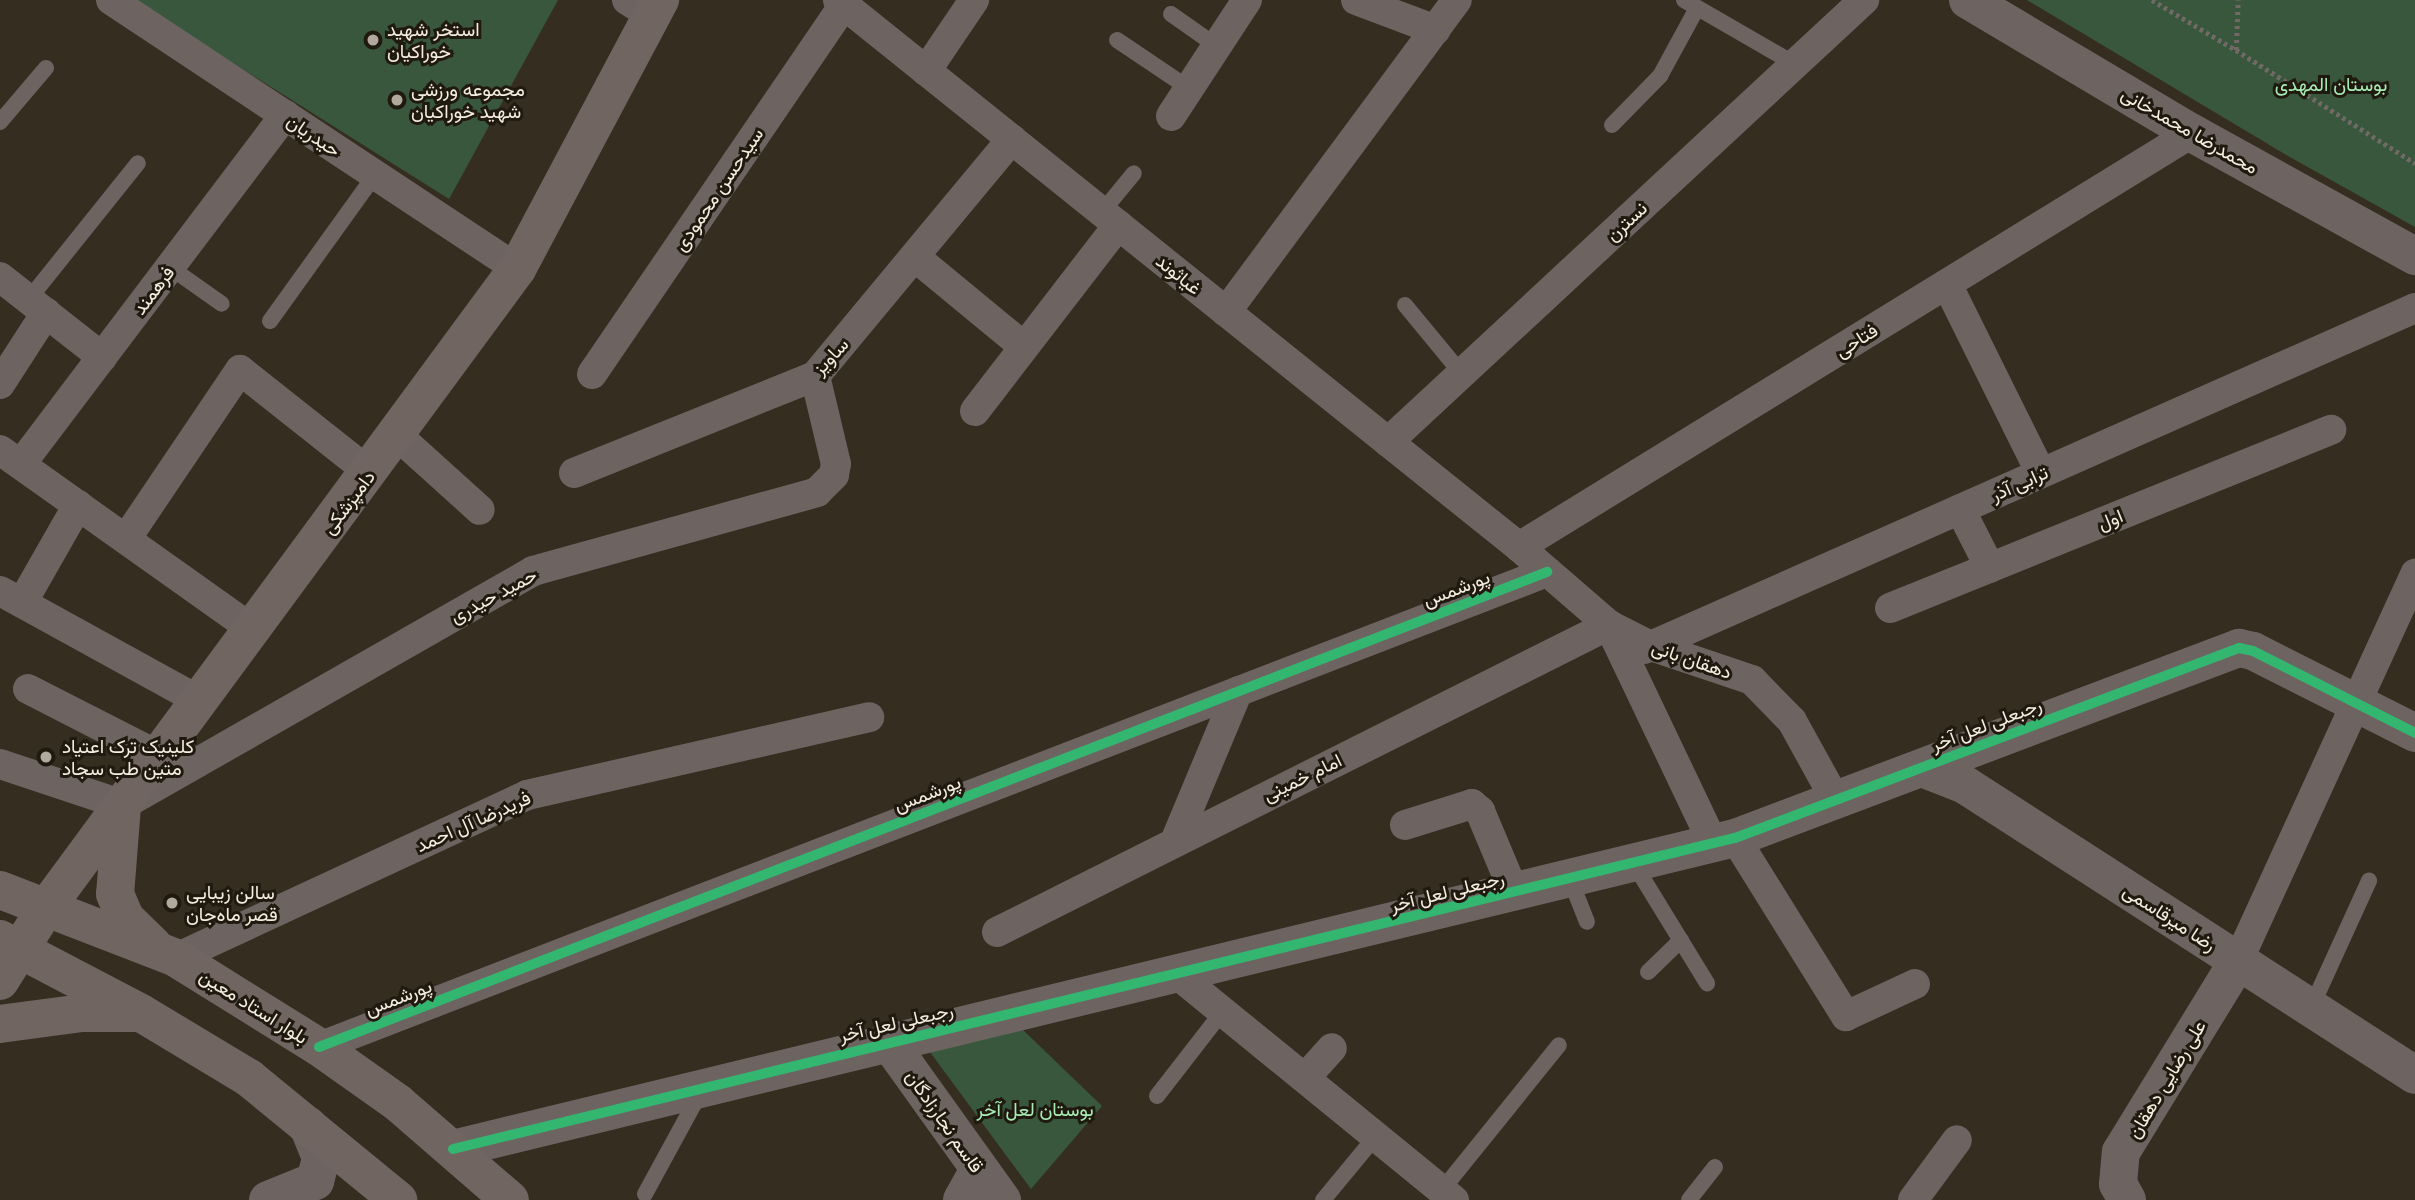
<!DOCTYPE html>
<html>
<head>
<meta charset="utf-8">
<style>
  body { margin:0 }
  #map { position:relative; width:2415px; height:1200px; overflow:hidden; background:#342d20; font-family:"Golos Text",Vazirmatn,sans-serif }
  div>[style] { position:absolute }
  .green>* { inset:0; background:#39573d }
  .path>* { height:4.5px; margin-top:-2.25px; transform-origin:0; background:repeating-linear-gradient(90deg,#706965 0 3.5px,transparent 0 7px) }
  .service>* { height:16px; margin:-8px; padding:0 8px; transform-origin:8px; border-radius:8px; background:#6d6461 }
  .minor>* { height:30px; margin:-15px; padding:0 15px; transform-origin:15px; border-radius:15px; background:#6d6461 }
  .tertiary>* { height:38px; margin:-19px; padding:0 19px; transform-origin:19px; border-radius:19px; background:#6d6461 }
  .secondary>* { height:38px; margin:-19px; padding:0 19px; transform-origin:19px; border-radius:19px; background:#706561 }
  .cycleway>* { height:10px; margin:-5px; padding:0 5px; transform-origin:5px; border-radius:5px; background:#33b770 }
  .dots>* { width:19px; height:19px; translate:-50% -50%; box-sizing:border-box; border:4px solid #1f190f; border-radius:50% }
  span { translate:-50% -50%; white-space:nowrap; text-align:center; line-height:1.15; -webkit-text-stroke:6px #1f190f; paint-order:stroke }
  .poi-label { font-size:19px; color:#f5eddf }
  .left { translate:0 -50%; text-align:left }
  .park-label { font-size:19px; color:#a7edb5 }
  .street-label { font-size:19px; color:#f5eddf }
</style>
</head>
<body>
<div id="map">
  <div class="green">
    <div style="clip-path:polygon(133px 0,558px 0,449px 199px)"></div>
    <div style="clip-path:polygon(2027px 0,2415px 0,2415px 227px,2288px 156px)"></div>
    <div style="clip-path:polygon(1021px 1028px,1102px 1106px,1031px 1189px,927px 1048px)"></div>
  </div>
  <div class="path">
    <div style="left:2152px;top:0;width:98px;rotate:30.8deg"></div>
    <div style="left:2236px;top:50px;width:50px;rotate:-87.7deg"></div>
    <div style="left:2236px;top:50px;width:212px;rotate:32.3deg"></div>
  </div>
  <div class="service">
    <div style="left:1684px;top:0;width:128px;rotate:30deg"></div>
    <div style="left:1171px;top:14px;width:57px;rotate:35.1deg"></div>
    <div style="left:1117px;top:40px;width:88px;rotate:33.9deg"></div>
    <div style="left:0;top:122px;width:71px;rotate:-49.6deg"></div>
    <div style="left:1612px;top:125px;width:69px;rotate:-45.6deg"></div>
    <div style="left:1660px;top:76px;width:77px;rotate:-61.4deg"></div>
    <div style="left:1102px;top:212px;width:50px;rotate:-50.6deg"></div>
    <div style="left:171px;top:268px;width:62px;rotate:35.2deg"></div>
    <div style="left:29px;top:299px;width:174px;rotate:-51.3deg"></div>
    <div style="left:1405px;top:305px;width:88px;rotate:50.5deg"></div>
    <div style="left:270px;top:321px;width:180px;rotate:-54.3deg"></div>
    <div style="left:1634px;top:864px;width:140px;rotate:58.5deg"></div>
    <div style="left:1570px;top:879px;width:46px;rotate:68.4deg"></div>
    <div style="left:1648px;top:972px;width:46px;rotate:-44.1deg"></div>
    <div style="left:2311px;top:1008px;width:140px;rotate:-65.5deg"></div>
    <div style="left:1157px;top:1096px;width:108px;rotate:-52.2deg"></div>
    <div style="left:1442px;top:1190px;width:186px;rotate:-51.1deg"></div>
    <div style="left:645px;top:1194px;width:115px;rotate:-61.4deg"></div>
    <div style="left:1323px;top:1200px;width:83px;rotate:-50.4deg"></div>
    <div style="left:1689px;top:1200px;width:42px;rotate:-51.8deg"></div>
  </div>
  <div class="minor">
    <div style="left:111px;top:0;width:487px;rotate:33.5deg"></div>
    <div style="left:627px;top:0;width:28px;rotate:32deg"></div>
    <div style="left:838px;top:0;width:873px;rotate:38.77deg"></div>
    <div style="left:1519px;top:547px;width:119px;rotate:40.9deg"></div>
    <div style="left:1609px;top:625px;width:47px;rotate:26.6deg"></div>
    <div style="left:1651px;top:646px;width:107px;rotate:18.6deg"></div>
    <div style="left:1752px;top:680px;width:57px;rotate:45.7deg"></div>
    <div style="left:1792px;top:721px;width:89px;rotate:61.1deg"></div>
    <div style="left:1356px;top:0;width:85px;rotate:20.6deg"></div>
    <div style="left:926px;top:71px;width:86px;rotate:-55.9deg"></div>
    <div style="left:1171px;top:116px;width:139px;rotate:-56.8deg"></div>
    <div style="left:915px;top:257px;width:141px;rotate:39.5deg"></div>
    <div style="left:0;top:277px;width:130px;rotate:38.1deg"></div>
    <div style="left:1947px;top:284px;width:211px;rotate:63.6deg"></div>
    <div style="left:1226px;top:312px;width:388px;rotate:-53.5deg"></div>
    <div style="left:592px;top:374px;width:447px;rotate:-55.7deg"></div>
    <div style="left:0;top:384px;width:85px;rotate:-57.1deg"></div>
    <div style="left:975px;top:411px;width:235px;rotate:-52.4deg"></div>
    <div style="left:398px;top:436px;width:110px;rotate:42.1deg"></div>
    <div style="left:1388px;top:442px;width:650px;rotate:-42.88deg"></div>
    <div style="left:0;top:450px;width:310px;rotate:35.4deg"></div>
    <div style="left:21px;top:464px;width:438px;rotate:-52.9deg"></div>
    <div style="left:574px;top:473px;width:260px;rotate:-21.9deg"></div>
    <div style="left:815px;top:376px;width:308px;rotate:-50.3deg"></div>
    <div style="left:1960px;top:509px;width:66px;rotate:63deg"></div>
    <div style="left:126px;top:539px;width:204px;rotate:-56deg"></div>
    <div style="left:240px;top:370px;width:166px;rotate:38.4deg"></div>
    <div style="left:1519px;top:547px;width:790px;rotate:-31.6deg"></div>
    <div style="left:0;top:591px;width:228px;rotate:28.8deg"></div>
    <div style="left:22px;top:603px;width:113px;rotate:-60.3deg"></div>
    <div style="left:1890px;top:608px;width:476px;rotate:-22deg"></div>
    <div style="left:1644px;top:649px;width:843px;rotate:-23.86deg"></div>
    <div style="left:28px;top:689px;width:147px;rotate:27.1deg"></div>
    <div style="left:0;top:764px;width:130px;rotate:18.4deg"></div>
    <div style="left:123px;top:805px;width:472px;rotate:-29.7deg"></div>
    <div style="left:533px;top:571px;width:295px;rotate:-15.5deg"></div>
    <div style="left:817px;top:492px;width:24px;rotate:-45deg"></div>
    <div style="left:834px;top:475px;width:11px;rotate:-80deg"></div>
    <div style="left:836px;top:464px;width:90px;rotate:-103.4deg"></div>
    <div style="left:1405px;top:825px;width:70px;rotate:-17.4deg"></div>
    <div style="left:1472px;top:804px;width:11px;rotate:41deg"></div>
    <div style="left:1480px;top:811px;width:88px;rotate:67.2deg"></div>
    <div style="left:1735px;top:838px;width:210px;rotate:58.1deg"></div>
    <div style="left:1846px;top:1016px;width:76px;rotate:-24.9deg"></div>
    <div style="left:1176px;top:839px;width:160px;rotate:-67.3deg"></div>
    <div style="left:997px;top:932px;width:685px;rotate:-26.64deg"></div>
    <div style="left:1609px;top:625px;width:242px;rotate:64.5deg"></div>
    <div style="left:176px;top:958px;width:387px;rotate:-24.9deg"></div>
    <div style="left:527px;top:795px;width:351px;rotate:-12.8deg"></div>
    <div style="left:2238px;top:961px;width:426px;rotate:-65.4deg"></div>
    <div style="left:1179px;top:976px;width:355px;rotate:39.2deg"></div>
    <div style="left:319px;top:1047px;width:1317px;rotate:-21.15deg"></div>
    <div style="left:1305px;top:1078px;width:40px;rotate:-48deg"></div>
    <div style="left:1913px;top:1200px;width:74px;rotate:-53.7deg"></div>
  </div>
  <div class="tertiary">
    <div style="left:1968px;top:0;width:261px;rotate:30.7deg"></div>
    <div style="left:2192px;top:133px;width:255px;rotate:28.9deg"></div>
    <div style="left:1922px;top:768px;width:46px;rotate:21.6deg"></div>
    <div style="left:1965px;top:785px;width:535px;rotate:32.8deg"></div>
    <div style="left:888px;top:1041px;width:196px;rotate:54.4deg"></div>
    <div style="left:453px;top:1149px;width:1319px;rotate:-13.64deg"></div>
    <div style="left:1735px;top:838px;width:539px;rotate:-20.66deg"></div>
    <div style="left:2239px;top:648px;width:14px;rotate:12deg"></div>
    <div style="left:2253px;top:651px;width:182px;rotate:26.8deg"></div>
    <div style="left:268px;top:1200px;width:51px;rotate:-22deg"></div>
    <div style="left:315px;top:1181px;width:24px;rotate:-75deg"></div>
    <div style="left:321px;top:1158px;width:35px;rotate:-112deg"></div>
    <div style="left:962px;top:1200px;width:35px;rotate:-61deg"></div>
    <div style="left:2127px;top:1200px;width:18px;rotate:-119deg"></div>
    <div style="left:2118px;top:1184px;width:32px;rotate:-85deg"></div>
    <div style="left:2121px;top:1152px;width:224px;rotate:-58.5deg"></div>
  </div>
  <div class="secondary">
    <div style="left:122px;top:806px;width:88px;rotate:94.5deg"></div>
    <div style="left:115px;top:894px;width:26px;rotate:67deg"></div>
    <div style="left:125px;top:918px;width:39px;rotate:44deg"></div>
    <div style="left:0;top:890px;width:189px;rotate:21.1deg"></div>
    <div style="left:176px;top:958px;width:168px;rotate:31.9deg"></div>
    <div style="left:319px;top:1047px;width:97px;rotate:35.3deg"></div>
    <div style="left:398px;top:1103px;width:148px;rotate:40.9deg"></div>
    <div style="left:0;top:939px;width:159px;rotate:27.7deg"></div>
    <div style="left:141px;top:1013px;width:126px;rotate:31deg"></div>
    <div style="left:249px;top:1078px;width:193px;rotate:39.3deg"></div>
    <div style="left:0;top:981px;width:86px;rotate:-57.8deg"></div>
    <div style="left:46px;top:908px;width:794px;rotate:-53.61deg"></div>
    <div style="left:517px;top:269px;width:305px;rotate:-62deg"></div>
    <div style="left:0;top:1024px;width:83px;rotate:-7.6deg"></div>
    <div style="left:82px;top:1013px;width:55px"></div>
  </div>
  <div class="cycleway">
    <div style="left:319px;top:1047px;width:1317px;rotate:-21.15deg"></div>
    <div style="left:453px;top:1149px;width:1319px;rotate:-13.64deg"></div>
    <div style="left:1735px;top:838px;width:539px;rotate:-20.66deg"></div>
    <div style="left:2239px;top:648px;width:14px;rotate:12deg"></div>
    <div style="left:2253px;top:651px;width:182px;rotate:26.8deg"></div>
  </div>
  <div class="dots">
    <div style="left:373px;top:40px;background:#b1aa9c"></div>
    <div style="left:397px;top:100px;background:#b1aa9c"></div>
    <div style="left:46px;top:757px;background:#b1aa9c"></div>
    <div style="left:172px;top:903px;background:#b1aa9c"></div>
  </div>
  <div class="poi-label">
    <span class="left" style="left:387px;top:40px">استخر شهید<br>خوراکیان</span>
    <span class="left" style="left:411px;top:100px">مجموعه ورزشی<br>شهید خوراکیان</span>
    <span class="left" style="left:62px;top:757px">کلینیک ترک اعتیاد<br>متین طب سجاد</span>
    <span class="left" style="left:186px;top:903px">سالن زیبایی<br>قصر ماه‌جان</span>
  </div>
  <div class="park-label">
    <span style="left:2331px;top:84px">بوستان المهدی</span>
    <span style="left:1035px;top:1109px">بوستان لعل آخر</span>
  </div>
  <div class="street-label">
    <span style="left:2190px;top:130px;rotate:30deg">محمدرضا محمدخانی</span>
    <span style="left:314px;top:135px;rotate:34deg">حیدریان</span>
    <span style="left:718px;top:189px;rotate:-56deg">سیدحسن محمودی</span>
    <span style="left:1626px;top:221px;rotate:-43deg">نسترن</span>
    <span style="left:1179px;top:274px;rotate:39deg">غیاثوند</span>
    <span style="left:153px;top:290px;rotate:-53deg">فرهمند</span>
    <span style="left:1856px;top:340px;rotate:-32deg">فتاحی</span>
    <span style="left:830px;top:356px;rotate:-47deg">ساویز</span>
    <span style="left:2019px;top:483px;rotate:-24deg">ترابی آذر</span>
    <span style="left:348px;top:502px;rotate:-53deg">دامپزشکی</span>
    <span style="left:2110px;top:519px;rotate:-22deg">اول</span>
    <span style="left:1456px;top:588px;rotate:-21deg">پورشمس</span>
    <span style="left:493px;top:595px;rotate:-28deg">حمید حیدری</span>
    <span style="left:1692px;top:659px;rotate:19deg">دهقان بانی</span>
    <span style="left:1986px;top:724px;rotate:-21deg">رجبعلی لعل آخر</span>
    <span style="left:1302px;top:777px;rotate:-26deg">امام خمینی</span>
    <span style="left:927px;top:793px;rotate:-21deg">پورشمس</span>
    <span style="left:473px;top:821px;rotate:-24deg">فریدرضا آل احمد</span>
    <span style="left:1447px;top:891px;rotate:-14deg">رجبعلی لعل آخر</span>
    <span style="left:2170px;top:917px;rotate:33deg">رضا میرقاسمی</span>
    <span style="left:398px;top:997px;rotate:-21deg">پورشمس</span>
    <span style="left:254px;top:1006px;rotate:32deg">بلوار استاد معین</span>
    <span style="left:896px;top:1022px;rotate:-13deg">رجبعلی لعل آخر</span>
    <span style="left:2166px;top:1079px;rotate:-59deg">علی رضایی دهقان</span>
    <span style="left:945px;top:1121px;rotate:55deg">قاسم نجارزادگان</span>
  </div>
</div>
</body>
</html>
